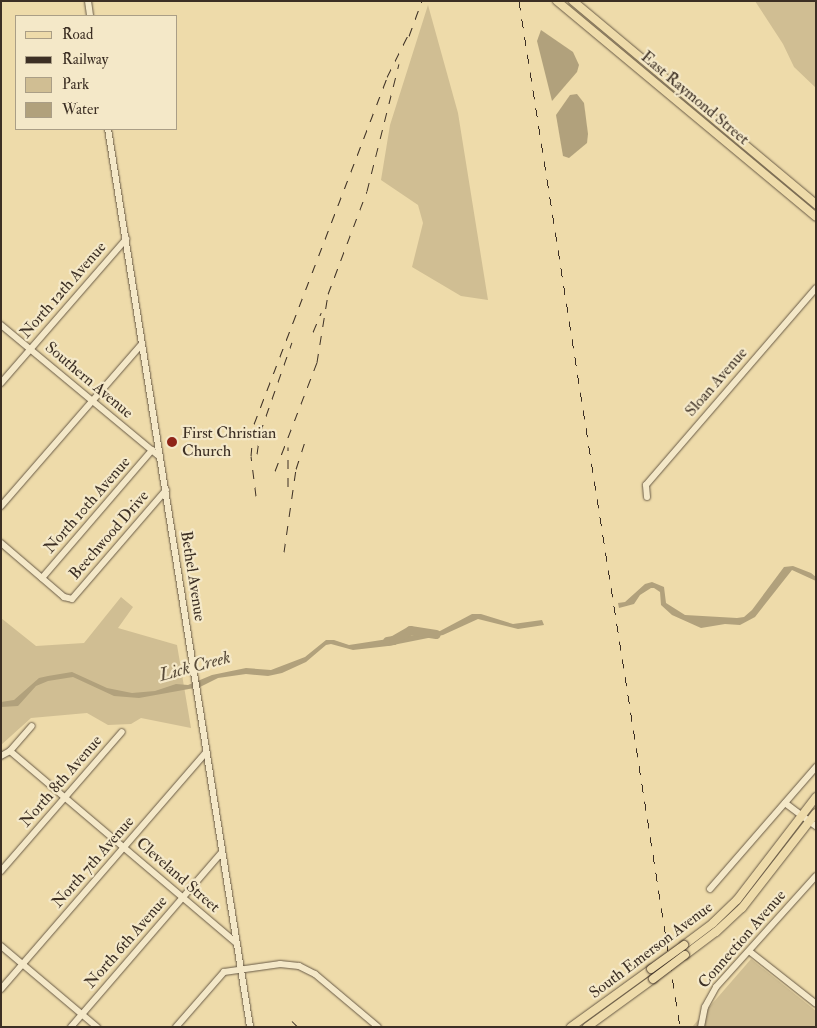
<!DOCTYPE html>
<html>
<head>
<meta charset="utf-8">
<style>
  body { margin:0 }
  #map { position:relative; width:817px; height:1028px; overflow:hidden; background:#eedbaa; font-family:"IM FELL Double Pica",serif }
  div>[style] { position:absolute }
  .green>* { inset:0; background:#d0be93 }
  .water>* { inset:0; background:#b1a17c }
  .river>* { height:9px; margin:-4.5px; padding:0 4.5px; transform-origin:4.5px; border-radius:4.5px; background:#b1a17c }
  .roads { filter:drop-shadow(0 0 1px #685a46) drop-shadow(0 0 1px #685a46) }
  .minor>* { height:6px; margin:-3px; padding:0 3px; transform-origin:3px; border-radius:3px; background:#f4e8c8 }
  .major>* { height:8px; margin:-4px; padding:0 4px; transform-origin:4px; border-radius:4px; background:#eedbaa }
  .rail>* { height:1px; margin-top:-0.5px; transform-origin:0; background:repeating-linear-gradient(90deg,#3c2f24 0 9px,transparent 0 18px) }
  .bridges { filter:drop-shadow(0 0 1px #3c2f24) drop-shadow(0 0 1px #3c2f24) }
  .major-bridge>* { height:8px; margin:-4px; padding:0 4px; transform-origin:4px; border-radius:4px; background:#eedbaa }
  .dots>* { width:14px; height:14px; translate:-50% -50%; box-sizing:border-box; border:2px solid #f4e8c8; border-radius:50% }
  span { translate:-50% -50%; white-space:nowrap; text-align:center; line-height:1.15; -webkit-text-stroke:4.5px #f4e8c8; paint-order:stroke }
  .street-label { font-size:16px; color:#3c2f24 }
  .poi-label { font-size:16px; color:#3c2f24 }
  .left { translate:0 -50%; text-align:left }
  .water-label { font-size:18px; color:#594c3a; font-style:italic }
  .frame { position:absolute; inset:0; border:2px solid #3c2f24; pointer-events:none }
  .legend { position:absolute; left:15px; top:15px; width:162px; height:115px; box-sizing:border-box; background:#f4e8c8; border:1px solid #aa9e86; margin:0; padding:6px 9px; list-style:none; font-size:15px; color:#3c2f24 }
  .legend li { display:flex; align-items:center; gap:10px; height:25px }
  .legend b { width:25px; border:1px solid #aa9e86 }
</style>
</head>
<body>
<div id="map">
  <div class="green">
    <div style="clip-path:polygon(755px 1px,816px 1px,816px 88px,794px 67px,783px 44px)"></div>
    <div style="clip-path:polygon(428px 5px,458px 113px,488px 300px,461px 296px,412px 267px,423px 223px,418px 205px,381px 180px,390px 125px)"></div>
    <div style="clip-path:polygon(121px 597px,133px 607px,118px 628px,177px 645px,191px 728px,141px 718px,131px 724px,108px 725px,87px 713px,31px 718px,1px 745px,1px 618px,36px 646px,84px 643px)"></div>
    <div style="clip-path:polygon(751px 959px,816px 1011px,816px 1027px,692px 1027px)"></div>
  </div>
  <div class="water">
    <div style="clip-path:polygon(541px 30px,573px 52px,579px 65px,577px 72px,552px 101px,537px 41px)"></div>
    <div style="clip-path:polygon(577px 94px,584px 103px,588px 134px,587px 143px,569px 158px,563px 156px,556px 115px,570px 95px)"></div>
    <div style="clip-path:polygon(793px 566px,811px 573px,816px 577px,816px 581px,792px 570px,755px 617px,740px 625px,725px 624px,701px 628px,672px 615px,661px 605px,660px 592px,654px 588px,651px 588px,640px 595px,634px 604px,619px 608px,618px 603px,625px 602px,645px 584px,652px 582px,664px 587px,666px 603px,685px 615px,737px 618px,744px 617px,752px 610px,784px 567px)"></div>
    <div style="clip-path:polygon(472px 614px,481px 614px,513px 624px,542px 620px,544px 625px,518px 629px,478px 619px,443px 635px,388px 646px,353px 650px,331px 644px,326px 645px,306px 662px,282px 673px,268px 676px,246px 674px,218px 678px,200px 687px,139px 698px,114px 696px,73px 677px,48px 681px,36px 686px,18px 706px,1px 707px,1px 702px,14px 700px,39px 678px,48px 676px,72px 672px,107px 688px,132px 693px,155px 691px,176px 684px,188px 685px,212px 675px,246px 668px,271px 670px,305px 657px,326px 640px,334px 640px,349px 645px,440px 631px)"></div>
  </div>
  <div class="river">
    <div style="left:387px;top:641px;width:6px;rotate:-9deg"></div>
    <div style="left:393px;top:640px;width:20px;rotate:-30deg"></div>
    <div style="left:410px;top:630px;width:26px;rotate:9deg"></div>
  </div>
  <div class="roads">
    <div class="minor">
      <div style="left:88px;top:1px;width:15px;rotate:82deg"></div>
      <div style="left:108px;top:129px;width:909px;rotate:81.01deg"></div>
      <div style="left:1px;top:325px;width:205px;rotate:39.7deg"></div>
      <div style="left:1px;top:383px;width:191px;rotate:-49deg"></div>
      <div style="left:647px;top:497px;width:12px;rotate:-95deg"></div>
      <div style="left:646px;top:485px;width:260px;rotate:-49.2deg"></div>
      <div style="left:1px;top:506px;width:215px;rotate:-49deg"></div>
      <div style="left:1px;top:543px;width:83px;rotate:40.6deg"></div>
      <div style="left:64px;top:597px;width:8px;rotate:14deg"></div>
      <div style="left:72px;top:599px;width:144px;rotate:-49.2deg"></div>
      <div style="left:42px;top:578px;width:169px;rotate:-49.3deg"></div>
      <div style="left:10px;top:751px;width:297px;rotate:40.3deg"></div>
      <div style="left:1px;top:756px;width:10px;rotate:-29deg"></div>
      <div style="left:10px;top:751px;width:33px;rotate:-49deg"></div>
      <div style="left:785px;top:803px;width:39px;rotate:37deg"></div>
      <div style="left:1px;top:871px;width:184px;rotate:-49deg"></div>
      <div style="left:710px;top:889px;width:162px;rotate:-49deg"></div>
      <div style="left:1px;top:946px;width:126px;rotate:40.2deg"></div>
      <div style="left:749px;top:951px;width:85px;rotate:38.3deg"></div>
      <div style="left:1px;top:989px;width:313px;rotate:-49.1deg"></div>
      <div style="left:71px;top:1027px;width:231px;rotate:-49.2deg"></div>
      <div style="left:176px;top:1027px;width:73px;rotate:-48.9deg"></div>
      <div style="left:224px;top:972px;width:57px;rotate:-8.1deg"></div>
      <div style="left:280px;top:964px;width:19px;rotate:6deg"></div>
      <div style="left:299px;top:966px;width:18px;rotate:27deg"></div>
      <div style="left:315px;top:974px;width:82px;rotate:40.1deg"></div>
      <div style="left:701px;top:1027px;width:20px;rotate:-79deg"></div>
      <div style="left:705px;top:1007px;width:23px;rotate:-61deg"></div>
      <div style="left:716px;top:987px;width:149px;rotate:-48deg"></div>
    </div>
    <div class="major">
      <div style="left:557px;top:1px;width:337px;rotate:39.8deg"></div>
      <div style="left:573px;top:1px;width:317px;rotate:39.9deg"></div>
      <div style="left:684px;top:945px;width:36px;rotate:-37deg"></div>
      <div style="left:713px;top:923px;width:33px;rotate:-44deg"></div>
      <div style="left:737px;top:900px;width:130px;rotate:-52.5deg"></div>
      <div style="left:685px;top:955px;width:39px;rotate:-37deg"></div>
      <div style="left:716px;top:932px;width:35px;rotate:-43deg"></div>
      <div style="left:742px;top:908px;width:120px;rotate:-52.1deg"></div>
      <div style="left:571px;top:1027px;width:99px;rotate:-35.9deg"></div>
      <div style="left:587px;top:1027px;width:82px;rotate:-36deg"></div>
    </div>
  </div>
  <div class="rail">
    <div style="left:519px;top:1px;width:1039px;rotate:81.08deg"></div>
    <div style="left:409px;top:36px;width:37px;rotate:-70deg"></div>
    <div style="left:313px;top:332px;width:21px;rotate:-67deg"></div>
    <div style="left:257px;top:454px;width:21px;rotate:-82deg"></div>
    <div style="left:260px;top:433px;width:96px;rotate:-70.6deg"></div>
    <div style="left:275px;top:471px;width:117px;rotate:-68.9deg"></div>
    <div style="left:317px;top:362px;width:69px;rotate:-80.8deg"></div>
    <div style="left:328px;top:294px;width:110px;rotate:-69.3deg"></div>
    <div style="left:367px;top:191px;width:131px;rotate:-75.9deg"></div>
    <div style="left:288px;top:487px;width:40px;rotate:-90deg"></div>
    <div style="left:256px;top:496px;width:40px;rotate:-97.1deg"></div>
    <div style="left:251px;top:456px;width:32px;rotate:-85deg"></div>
    <div style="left:254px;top:424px;width:372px;rotate:-69deg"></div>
    <div style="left:387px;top:77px;width:54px;rotate:-63.4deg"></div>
    <div style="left:284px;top:552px;width:84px;rotate:-81.8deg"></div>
    <div style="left:296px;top:469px;width:32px;rotate:-72deg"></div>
    <div style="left:292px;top:1021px;width:8px;rotate:45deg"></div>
  </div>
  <div class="bridges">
    <div class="major-bridge">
      <div style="left:651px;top:969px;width:41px;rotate:-36deg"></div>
      <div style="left:653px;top:979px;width:40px;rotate:-37deg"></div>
    </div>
  </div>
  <div class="dots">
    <div style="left:172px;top:442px;background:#8f2418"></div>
  </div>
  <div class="street-label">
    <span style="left:695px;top:98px;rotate:40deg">East Raymond Street</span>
    <span style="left:63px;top:290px;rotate:-49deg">North 12th Avenue</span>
    <span style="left:89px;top:380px;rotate:40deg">Southern Avenue</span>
    <span style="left:716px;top:382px;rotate:-49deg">Sloan Avenue</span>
    <span style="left:87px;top:505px;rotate:-49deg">North 10th Avenue</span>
    <span style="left:109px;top:535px;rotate:-49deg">Beechwood Drive</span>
    <span style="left:193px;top:576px;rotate:81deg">Bethel Avenue</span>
    <span style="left:61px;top:781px;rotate:-49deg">North 8th Avenue</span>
    <span style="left:93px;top:862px;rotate:-49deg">North 7th Avenue</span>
    <span style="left:178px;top:875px;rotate:41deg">Cleveland Street</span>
    <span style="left:742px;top:939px;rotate:-49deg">Connection Avenue</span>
    <span style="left:126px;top:942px;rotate:-49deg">North 6th Avenue</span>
    <span style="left:651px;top:950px;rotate:-37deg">South Emerson Avenue</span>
  </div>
  <div class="poi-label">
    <span class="left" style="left:182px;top:442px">First Christian<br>Church</span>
  </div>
  <div class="water-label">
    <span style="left:195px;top:667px;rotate:-15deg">Lick Creek</span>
  </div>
  <div class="frame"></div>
  <ul class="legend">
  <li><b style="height:6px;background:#eedbaa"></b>Road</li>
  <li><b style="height:6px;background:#3c2f24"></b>Railway</li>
  <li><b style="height:14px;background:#d0be93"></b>Park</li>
  <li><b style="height:14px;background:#b1a17c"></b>Water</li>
  </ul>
</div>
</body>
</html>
